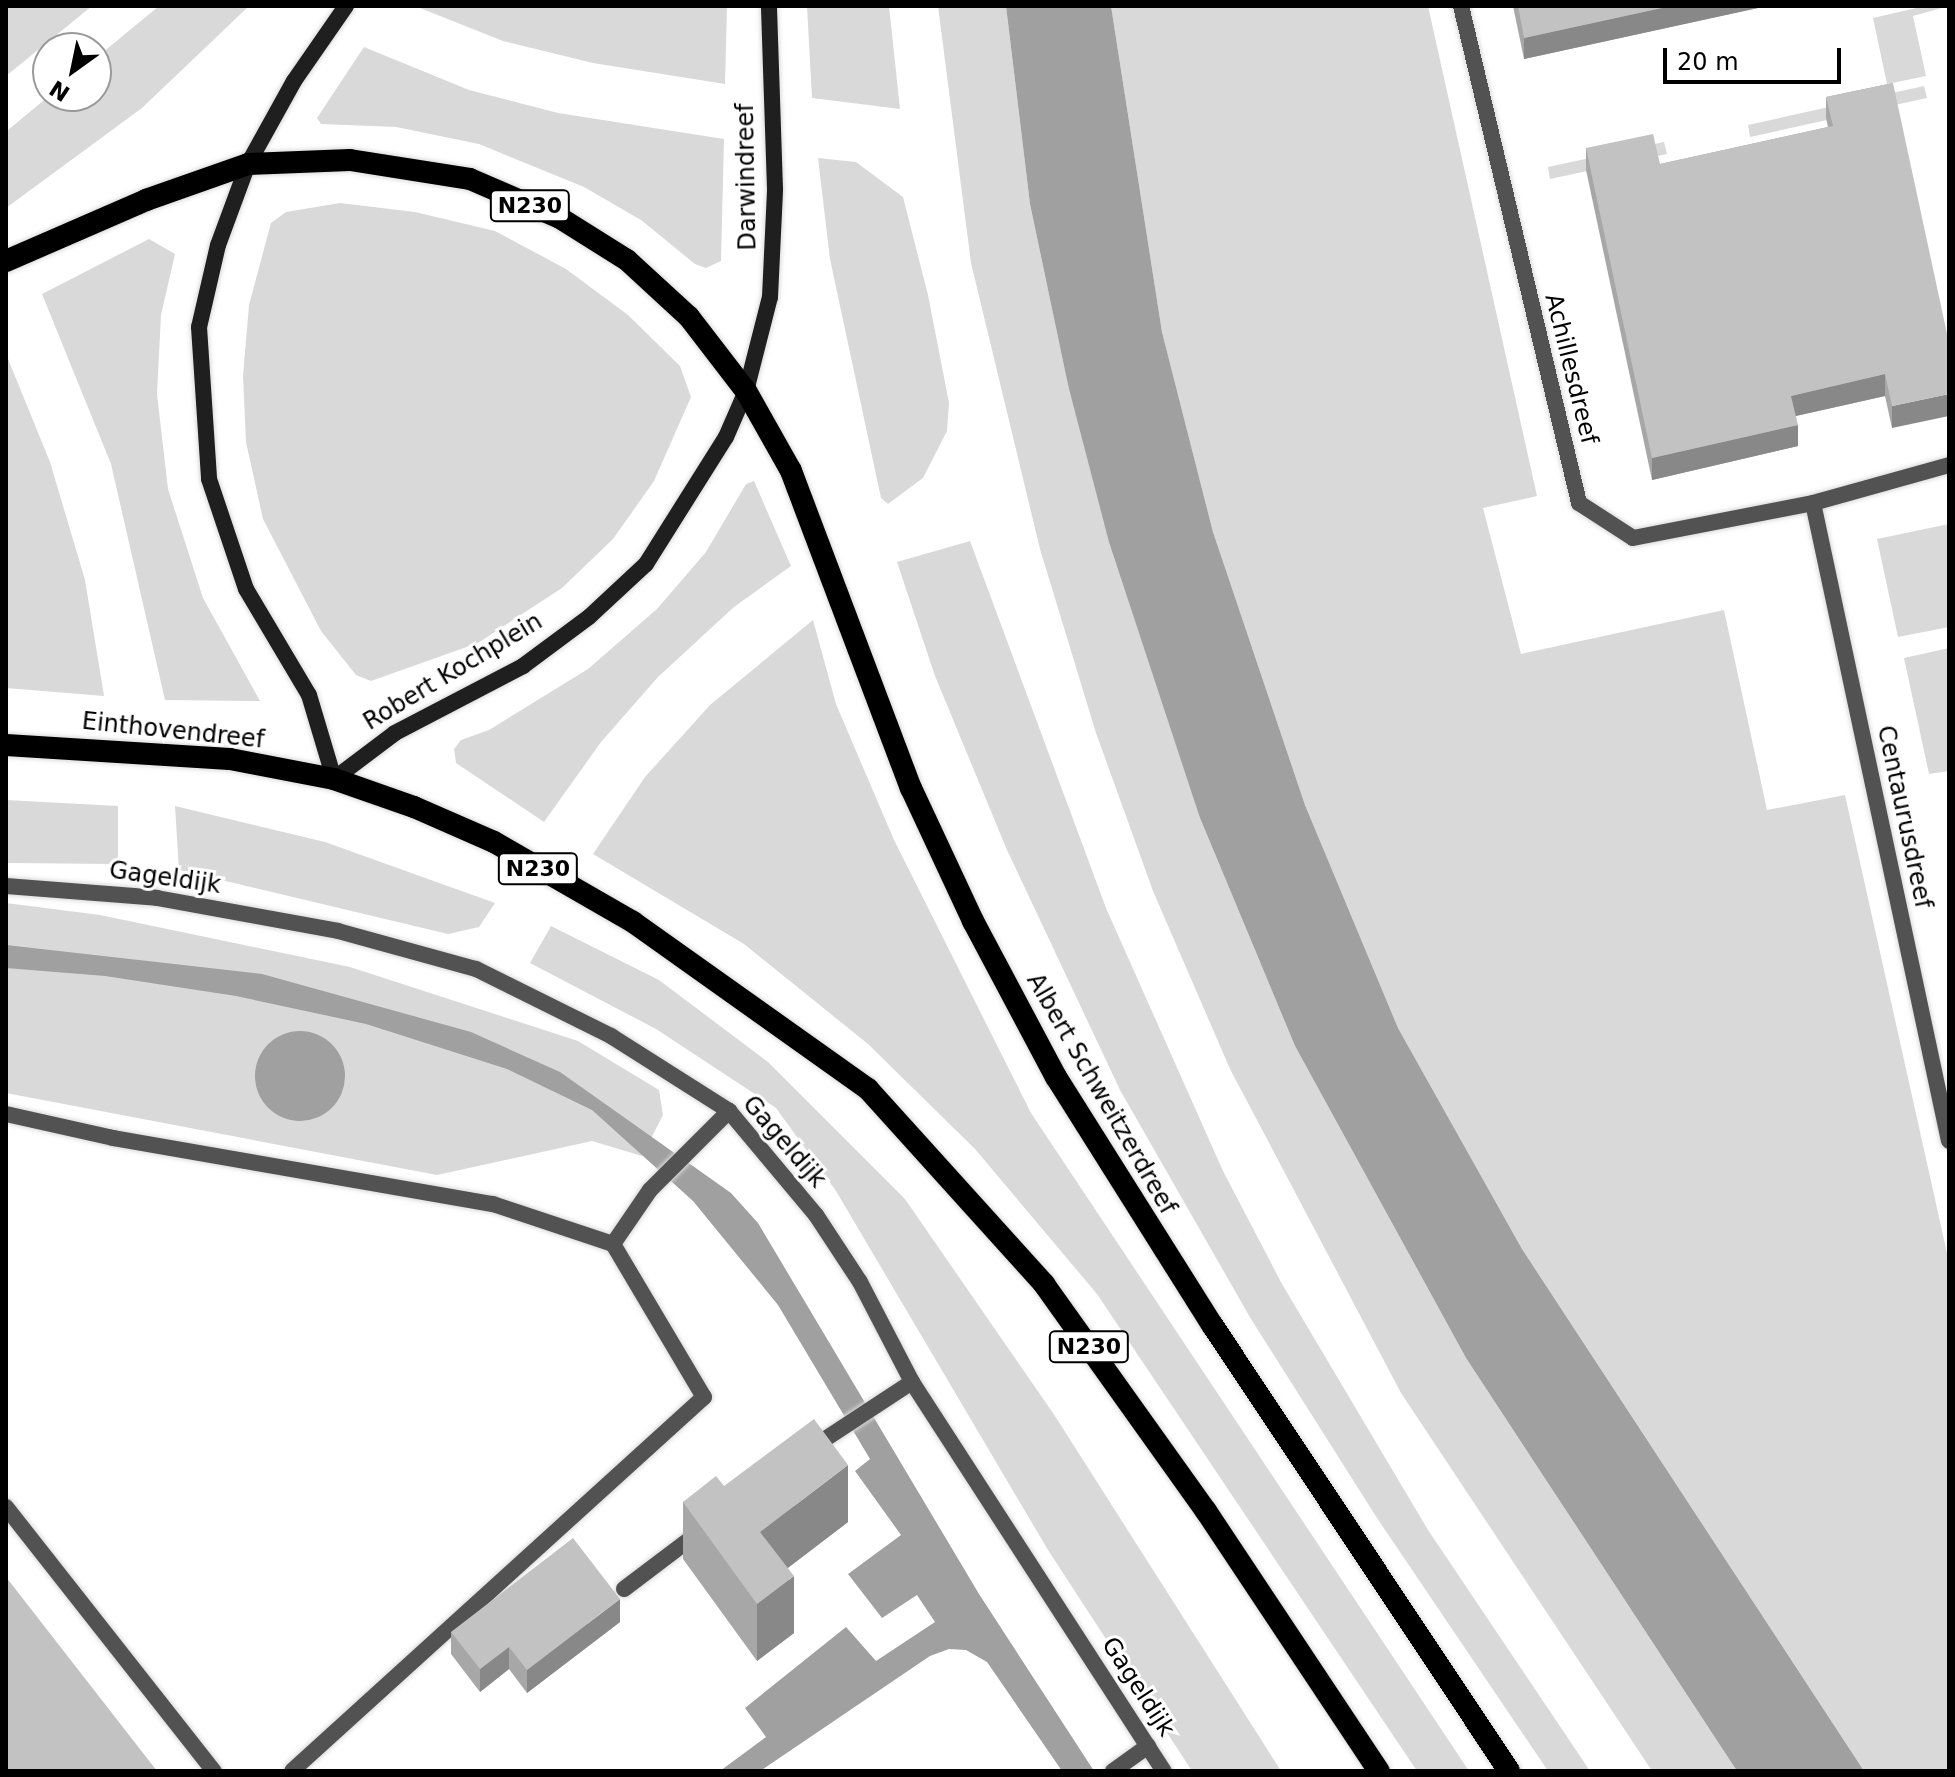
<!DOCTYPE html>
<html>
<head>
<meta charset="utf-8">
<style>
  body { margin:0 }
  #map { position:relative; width:1955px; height:1777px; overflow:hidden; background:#fff; font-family:"DejaVu Sans",sans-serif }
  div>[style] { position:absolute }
  .green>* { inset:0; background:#d9d9d9 }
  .water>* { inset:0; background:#a0a0a0 }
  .round { border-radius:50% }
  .roads { filter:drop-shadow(0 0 2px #dbdbdb) drop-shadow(0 0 2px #dbdbdb) }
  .service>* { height:16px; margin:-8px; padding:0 8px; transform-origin:8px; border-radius:8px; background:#525252 }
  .minor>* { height:16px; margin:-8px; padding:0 8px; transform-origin:8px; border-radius:8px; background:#525252 }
  .secondary>* { height:16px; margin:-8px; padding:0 8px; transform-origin:8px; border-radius:8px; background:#1f1f1f }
  .trunk>* { height:22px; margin:-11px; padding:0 11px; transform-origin:11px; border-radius:11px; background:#000 }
  .wall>* { inset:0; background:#a7a7a7 }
  .shaded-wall>* { inset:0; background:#888 }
  .building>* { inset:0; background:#c2c2c2 }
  span { translate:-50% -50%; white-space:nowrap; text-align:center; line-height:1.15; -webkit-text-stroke:6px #fff; paint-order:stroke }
  .shield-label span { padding:2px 6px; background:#fff; border:2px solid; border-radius:6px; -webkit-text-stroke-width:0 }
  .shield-label { font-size:22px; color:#000; font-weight:700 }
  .street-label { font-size:24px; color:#000 }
  .frame { position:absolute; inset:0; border:8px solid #000; pointer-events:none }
  .north { position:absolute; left:32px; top:32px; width:80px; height:80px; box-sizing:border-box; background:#fff; border:2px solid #999; border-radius:50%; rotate:213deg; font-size:22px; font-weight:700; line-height:32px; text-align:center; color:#000 }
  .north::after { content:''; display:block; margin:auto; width:28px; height:36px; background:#000; clip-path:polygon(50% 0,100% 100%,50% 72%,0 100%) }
  .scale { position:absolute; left:1663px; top:48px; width:178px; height:36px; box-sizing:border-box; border:4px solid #000; border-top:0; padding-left:10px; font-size:24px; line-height:28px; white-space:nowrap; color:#000; -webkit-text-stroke:6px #fff; paint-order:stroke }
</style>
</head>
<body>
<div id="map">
  <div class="green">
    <div style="clip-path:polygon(6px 6px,92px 6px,6px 76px)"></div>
    <div style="clip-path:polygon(159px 6px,249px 6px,142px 108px,6px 208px,8px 130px,49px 96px,96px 96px,96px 58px)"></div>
    <div style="clip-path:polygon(415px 6px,727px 6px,725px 84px,593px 63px,503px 41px)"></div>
    <div style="clip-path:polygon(807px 6px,889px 6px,900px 109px,812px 98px)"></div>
    <div style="clip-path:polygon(938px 6px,1006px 6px,1030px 204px,1068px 385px,1200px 818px,1295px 1046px,1466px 1358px,1737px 1771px,1652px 1771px,1401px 1393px,1230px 1069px,1153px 891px,1096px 733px,1040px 549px,971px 263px)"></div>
    <div style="clip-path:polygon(1111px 6px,1428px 6px,1537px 496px,1483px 508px,1521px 654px,1724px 610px,1767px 810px,1845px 795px,1949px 1262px,1949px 1771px,1864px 1771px,1522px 1249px,1398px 1028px,1305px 805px,1213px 532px,1162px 332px)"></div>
    <div style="clip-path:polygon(1925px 6px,1949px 6px,1913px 16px,1926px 76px,1887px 84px,1873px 18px)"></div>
    <div style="clip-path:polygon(364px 47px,469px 90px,558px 113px,724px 139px,721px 261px,706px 268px,695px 264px,641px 220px,584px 187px,479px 144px,396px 127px,321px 124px,317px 118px)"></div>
    <div style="clip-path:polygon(1924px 86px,1927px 98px,1750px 137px,1748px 125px)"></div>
    <div style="clip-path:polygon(1664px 142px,1667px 154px,1550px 179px,1548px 167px)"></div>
    <div style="clip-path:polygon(818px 158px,856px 162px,903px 197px,928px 295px,949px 403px,947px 431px,923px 478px,888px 504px,881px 498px,830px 259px)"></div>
    <div style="clip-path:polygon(340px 203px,415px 212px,495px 231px,566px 269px,628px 315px,680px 366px,691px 397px,654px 481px,613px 539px,562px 588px,478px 643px,371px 681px,356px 675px,321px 631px,263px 519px,246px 442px,243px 376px,249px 305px,271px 223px,286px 212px)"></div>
    <div style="clip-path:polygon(149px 239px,175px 254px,161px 315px,157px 394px,168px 489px,203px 598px,260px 701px,165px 700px,111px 464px,42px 294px)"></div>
    <div style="clip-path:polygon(6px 354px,50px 462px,85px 580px,104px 696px,6px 688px)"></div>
    <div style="clip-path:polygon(754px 481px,791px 566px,734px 607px,658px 677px,601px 742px,544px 822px,456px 763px,454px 749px,461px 740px,489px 730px,588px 669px,657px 609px,706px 552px,746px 484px)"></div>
    <div style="clip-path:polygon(1949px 524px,1949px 627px,1898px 637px,1877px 539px)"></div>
    <div style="clip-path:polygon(970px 541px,1106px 908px,1223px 1171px,1282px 1284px,1428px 1530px,1590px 1771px,1548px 1771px,1377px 1518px,1251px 1319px,1120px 1090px,1007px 850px,935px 676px,897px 562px)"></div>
    <div style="clip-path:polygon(813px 620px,836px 704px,894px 840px,1031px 1113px,1469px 1771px,1417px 1771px,1097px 1294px,975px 1149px,868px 1044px,744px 944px,593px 854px,645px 777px,710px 705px)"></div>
    <div style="clip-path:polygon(1949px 648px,1949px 771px,1929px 774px,1904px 658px)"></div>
    <div style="clip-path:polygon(6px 800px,118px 806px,118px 864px,6px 863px)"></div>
    <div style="clip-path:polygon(175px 806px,325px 842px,495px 903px,479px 927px,448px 934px,179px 870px)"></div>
    <div style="clip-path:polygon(6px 903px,100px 915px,350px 967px,578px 1041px,659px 1090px,663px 1115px,642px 1156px,592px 1141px,437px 1175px,6px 1093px)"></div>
    <div style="clip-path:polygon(551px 926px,659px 980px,768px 1062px,905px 1199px,1055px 1416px,1281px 1771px,1192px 1771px,1048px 1550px,836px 1191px,776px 1108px,656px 1029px,530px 963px)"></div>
  </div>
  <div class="water">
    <div style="clip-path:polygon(1006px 6px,1111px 6px,1162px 332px,1213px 532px,1305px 805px,1398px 1028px,1522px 1249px,1864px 1771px,1737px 1771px,1466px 1358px,1295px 1046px,1200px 818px,1109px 542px,1068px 385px,1030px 204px)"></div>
    <div style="clip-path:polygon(6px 945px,262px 974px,471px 1032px,560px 1072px,731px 1193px,758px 1223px,979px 1594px,1094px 1771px,1062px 1771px,987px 1662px,966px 1650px,949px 1649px,930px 1656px,760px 1771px,720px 1771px,766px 1737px,745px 1708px,846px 1627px,876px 1661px,935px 1622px,917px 1595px,882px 1618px,848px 1574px,901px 1535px,855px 1471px,870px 1459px,778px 1305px,693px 1201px,592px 1110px,507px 1069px,366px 1024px,236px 996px,105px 976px,6px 968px)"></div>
    <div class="round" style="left:255px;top:1031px;width:90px;height:90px"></div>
  </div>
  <div class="roads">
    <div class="service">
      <div style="left:6px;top:1114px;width:110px;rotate:12.6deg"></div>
      <div style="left:113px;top:1138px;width:386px;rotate:9.9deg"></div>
      <div style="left:493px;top:1204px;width:126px;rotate:18.4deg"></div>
      <div style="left:613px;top:1244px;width:178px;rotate:59.3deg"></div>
      <div style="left:704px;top:1397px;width:556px;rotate:137.77deg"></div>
      <div style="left:613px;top:1244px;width:65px;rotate:-55.6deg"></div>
      <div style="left:650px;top:1190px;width:112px;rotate:-45deg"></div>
      <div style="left:810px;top:1449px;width:122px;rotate:-33.3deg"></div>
      <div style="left:6px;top:1507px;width:336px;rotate:51.8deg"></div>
      <div style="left:624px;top:1589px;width:93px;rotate:-37.1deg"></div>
      <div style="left:1113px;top:1771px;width:43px;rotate:-35.5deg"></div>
    </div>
    <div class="minor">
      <div style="left:1461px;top:6px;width:511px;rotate:76.64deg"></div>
      <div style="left:1579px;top:503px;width:64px;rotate:32.9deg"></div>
      <div style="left:1633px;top:538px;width:183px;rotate:-11deg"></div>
      <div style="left:1813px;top:503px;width:141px;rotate:-15.6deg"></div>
      <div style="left:1813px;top:503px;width:652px;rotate:77.97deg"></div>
      <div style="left:6px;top:886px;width:151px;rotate:4.5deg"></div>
      <div style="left:157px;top:898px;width:184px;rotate:10.3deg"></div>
      <div style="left:338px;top:931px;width:143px;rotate:15.4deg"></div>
      <div style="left:476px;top:969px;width:151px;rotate:26.4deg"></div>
      <div style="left:611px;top:1036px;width:140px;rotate:32.4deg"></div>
      <div style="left:729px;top:1111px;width:136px;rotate:50.1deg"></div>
      <div style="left:816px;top:1215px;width:80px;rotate:56.7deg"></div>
      <div style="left:860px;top:1282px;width:113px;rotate:62.5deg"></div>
      <div style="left:912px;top:1382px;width:463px;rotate:57.1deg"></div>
    </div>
    <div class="secondary">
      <div style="left:346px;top:6px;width:91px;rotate:124.7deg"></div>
      <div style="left:294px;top:81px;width:95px;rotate:119deg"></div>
      <div style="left:248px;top:164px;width:86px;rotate:110.3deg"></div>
      <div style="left:218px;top:245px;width:84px;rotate:103deg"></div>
      <div style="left:199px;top:327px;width:152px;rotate:86.2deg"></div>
      <div style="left:209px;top:479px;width:116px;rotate:71.4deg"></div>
      <div style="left:246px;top:589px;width:123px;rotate:59.3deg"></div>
      <div style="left:309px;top:695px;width:88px;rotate:73.4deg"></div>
      <div style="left:334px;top:779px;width:76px;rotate:-37deg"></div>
      <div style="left:395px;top:733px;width:144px;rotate:-27.6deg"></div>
      <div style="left:523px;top:666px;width:82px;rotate:-36.6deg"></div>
      <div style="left:589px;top:617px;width:78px;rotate:-42.9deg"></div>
      <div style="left:646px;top:564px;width:150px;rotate:-57.8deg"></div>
      <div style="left:726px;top:437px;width:50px;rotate:-66.5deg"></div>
      <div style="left:746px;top:391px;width:97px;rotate:-75.7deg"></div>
      <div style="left:770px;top:297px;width:108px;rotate:-87.3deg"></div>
      <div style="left:775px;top:189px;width:183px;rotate:-91.9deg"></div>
    </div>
    <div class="trunk">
      <div style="left:6px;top:261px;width:153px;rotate:-23.5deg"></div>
      <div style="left:146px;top:200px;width:108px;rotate:-19.4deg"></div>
      <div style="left:248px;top:164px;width:102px;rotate:-2.2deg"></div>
      <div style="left:350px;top:160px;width:121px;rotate:9deg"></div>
      <div style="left:470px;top:179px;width:98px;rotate:23.4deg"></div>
      <div style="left:560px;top:218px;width:79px;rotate:32.1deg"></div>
      <div style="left:627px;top:260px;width:84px;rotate:42.6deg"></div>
      <div style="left:689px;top:317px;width:93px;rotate:52.4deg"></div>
      <div style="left:746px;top:391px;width:92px;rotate:60.6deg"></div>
      <div style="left:791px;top:471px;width:339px;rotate:69.3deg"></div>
      <div style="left:911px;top:788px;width:147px;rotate:65deg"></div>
      <div style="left:973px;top:921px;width:177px;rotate:62deg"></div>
      <div style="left:1056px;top:1077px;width:294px;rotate:57.8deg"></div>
      <div style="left:1213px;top:1326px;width:534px;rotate:56.37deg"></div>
      <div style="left:6px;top:745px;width:224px;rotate:3.6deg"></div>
      <div style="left:230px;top:759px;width:106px;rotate:10.9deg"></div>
      <div style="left:334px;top:779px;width:85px;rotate:19.3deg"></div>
      <div style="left:414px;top:807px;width:87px;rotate:23.6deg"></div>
      <div style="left:494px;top:842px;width:160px;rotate:29.9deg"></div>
      <div style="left:633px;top:922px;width:288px;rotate:35.4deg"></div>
      <div style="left:868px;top:1089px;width:263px;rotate:47.9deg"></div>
      <div style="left:1044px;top:1284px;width:279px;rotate:54.5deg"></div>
      <div style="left:1206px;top:1511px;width:312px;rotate:56.4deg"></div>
    </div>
  </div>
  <div class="wall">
    <div style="clip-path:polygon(1513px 6px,1767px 6px,1524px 59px)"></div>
    <div style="clip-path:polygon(1893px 83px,1892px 428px,1885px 396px,1796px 416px,1798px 446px,1652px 480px,1586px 170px,1586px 148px,1660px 164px,1828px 127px,1826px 118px,1826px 97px)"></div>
    <div style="clip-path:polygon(724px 1486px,848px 1522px,788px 1568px,794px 1633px,757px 1661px,683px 1559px,683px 1502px)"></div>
    <div style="clip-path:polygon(620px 1622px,527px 1693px,509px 1669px,480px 1692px,451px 1654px,451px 1632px)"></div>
  </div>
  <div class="shaded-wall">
    <div style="clip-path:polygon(1671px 6px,1767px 6px,1524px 59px,1524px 38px)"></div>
    <div style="clip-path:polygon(1885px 374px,1885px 396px,1791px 417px,1791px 396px)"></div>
    <div style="clip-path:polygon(1949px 394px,1949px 416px,1892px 428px,1892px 406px)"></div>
    <div style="clip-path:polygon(1798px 425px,1798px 446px,1652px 480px,1652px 458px)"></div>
    <div style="clip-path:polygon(848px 1465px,848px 1522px,760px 1589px,760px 1532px)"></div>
    <div style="clip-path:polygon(794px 1576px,794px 1633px,757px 1661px,757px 1604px)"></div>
    <div style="clip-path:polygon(620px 1599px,620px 1622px,527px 1693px,527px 1670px)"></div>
    <div style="clip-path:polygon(509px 1647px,509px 1669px,480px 1692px,480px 1669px)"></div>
  </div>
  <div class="building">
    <div style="clip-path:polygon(1518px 6px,1671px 6px,1524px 38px)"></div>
    <div style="clip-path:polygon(1893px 83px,1949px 343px,1949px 394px,1892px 406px,1885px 374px,1791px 396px,1798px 425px,1652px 458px,1586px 148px,1653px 134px,1660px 164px,1833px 126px,1826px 97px)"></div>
    <div style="clip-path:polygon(814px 1419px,848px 1465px,760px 1532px,794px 1576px,757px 1604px,683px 1502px,716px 1476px,724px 1486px)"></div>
    <div style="clip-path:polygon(573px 1538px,620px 1599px,527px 1670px,509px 1647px,480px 1669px,451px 1632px)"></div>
    <div style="clip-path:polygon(6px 1577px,157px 1771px,6px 1771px)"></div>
  </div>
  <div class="shield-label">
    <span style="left:530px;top:206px">N230</span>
    <span style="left:538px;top:869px">N230</span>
    <span style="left:1089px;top:1347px">N230</span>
  </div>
  <div class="street-label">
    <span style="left:747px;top:177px;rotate:-91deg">Darwindreef</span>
    <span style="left:1571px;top:369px;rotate:76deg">Achillesdreef</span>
    <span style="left:453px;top:672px;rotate:-31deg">Robert Kochplein</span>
    <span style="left:173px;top:731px;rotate:6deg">Einthovendreef</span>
    <span style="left:1904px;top:817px;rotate:78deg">Centaurusdreef</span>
    <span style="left:165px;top:878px;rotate:8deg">Gageldijk</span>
    <span style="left:1101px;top:1094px;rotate:60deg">Albert Schweitzerdreef</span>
    <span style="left:784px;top:1142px;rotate:49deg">Gageldijk</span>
    <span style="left:1138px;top:1687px;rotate:57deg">Gageldijk</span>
  </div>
  <div class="frame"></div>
  <div class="north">N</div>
  <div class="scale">20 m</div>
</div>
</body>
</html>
